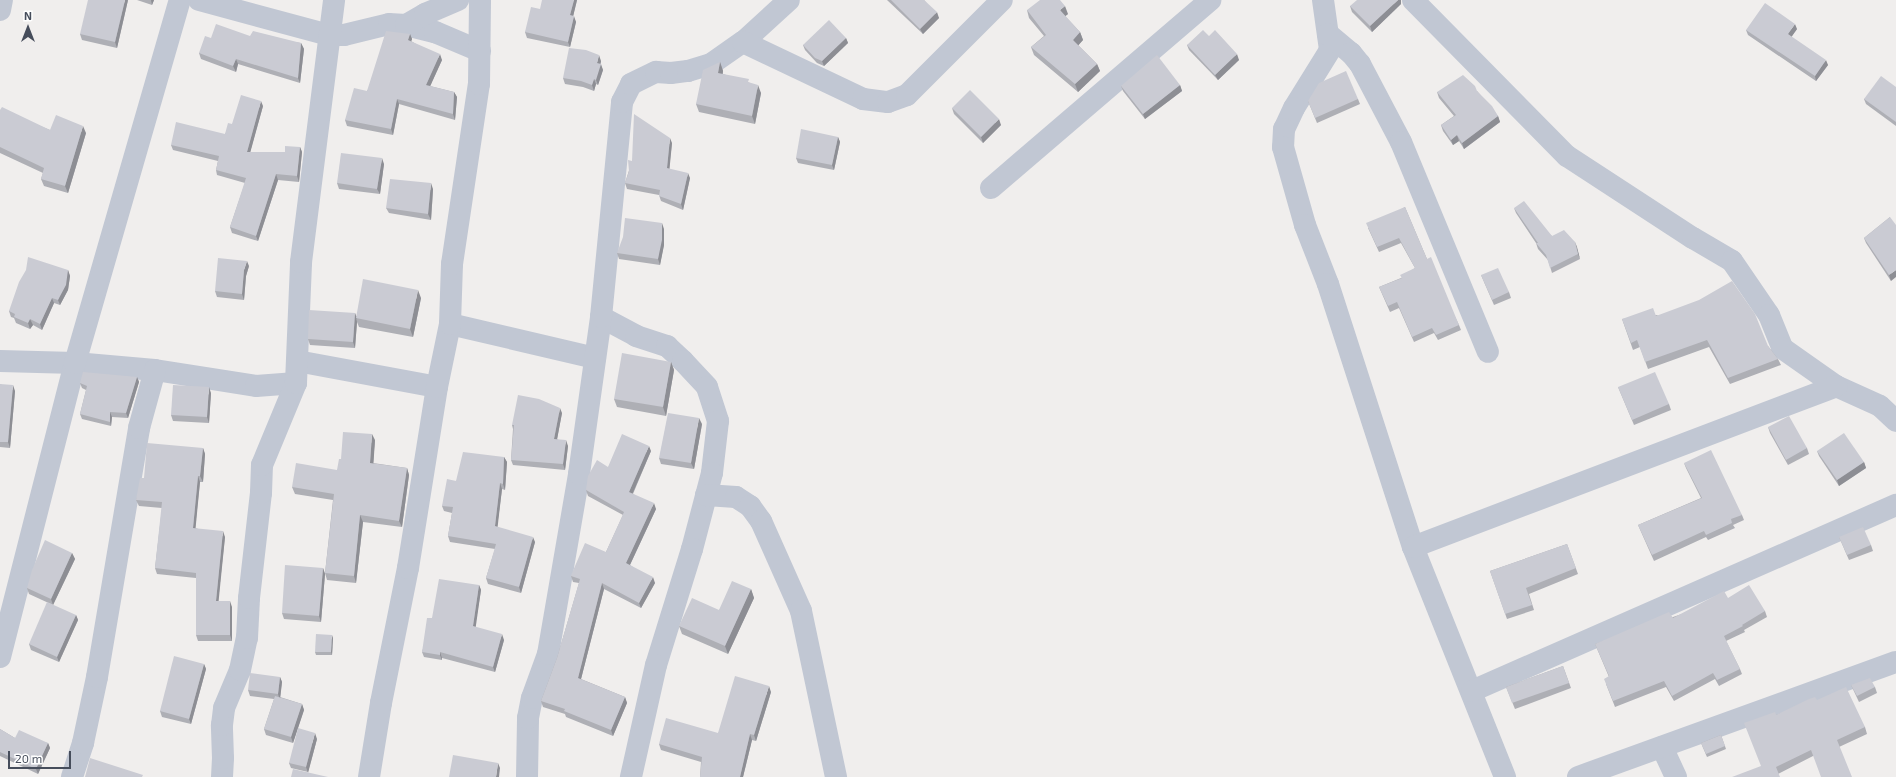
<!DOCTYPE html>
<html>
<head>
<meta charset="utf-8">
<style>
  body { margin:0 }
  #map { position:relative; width:1896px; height:777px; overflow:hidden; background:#f0eeed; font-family:"Exo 2",sans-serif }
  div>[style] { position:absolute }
  .minor>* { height:22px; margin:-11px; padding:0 11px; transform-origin:11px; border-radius:11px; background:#c1c7d3 }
  .wall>* { inset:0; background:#aeafb5 }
  .shaded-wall>* { inset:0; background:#8d8e94 }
  .building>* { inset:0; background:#cacbd3 }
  span { translate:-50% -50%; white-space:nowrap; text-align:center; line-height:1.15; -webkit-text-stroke:4px #fff; paint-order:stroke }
  .north { position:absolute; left:8px; top:8px; width:40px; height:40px; -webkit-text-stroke:3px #fff; paint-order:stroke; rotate:0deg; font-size:11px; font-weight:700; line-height:16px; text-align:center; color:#464d5b }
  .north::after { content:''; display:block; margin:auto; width:14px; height:18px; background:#464d5b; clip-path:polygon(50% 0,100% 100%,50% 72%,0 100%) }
  .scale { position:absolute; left:8px; top:751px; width:63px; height:18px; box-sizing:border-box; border:2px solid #464d5b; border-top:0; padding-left:5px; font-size:12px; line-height:14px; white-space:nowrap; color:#464d5b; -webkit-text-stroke:3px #fff; paint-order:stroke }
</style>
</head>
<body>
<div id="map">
  <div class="minor">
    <div style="left:199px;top:0;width:135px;rotate:15.1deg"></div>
    <div style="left:329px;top:35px;width:15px"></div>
    <div style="left:344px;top:35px;width:46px;rotate:-13.7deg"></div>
    <div style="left:389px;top:24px;width:17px;rotate:3deg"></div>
    <div style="left:406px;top:25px;width:30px;rotate:14deg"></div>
    <div style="left:435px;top:32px;width:49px;rotate:22.9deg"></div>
    <div style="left:1323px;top:0;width:50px;rotate:82deg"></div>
    <div style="left:1330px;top:50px;width:68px;rotate:121.8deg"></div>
    <div style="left:1294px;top:108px;width:23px;rotate:115deg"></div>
    <div style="left:1284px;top:129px;width:18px;rotate:93deg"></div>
    <div style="left:1283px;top:147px;width:81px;rotate:74.2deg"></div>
    <div style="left:1305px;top:225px;width:63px;rotate:68.7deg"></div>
    <div style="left:1328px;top:284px;width:276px;rotate:72.1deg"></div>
    <div style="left:1413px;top:547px;width:248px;rotate:68.2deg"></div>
    <div style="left:1413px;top:0;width:219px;rotate:45.4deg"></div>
    <div style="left:1567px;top:156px;width:150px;rotate:33.1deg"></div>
    <div style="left:1693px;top:238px;width:45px;rotate:30.5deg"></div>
    <div style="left:1732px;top:261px;width:65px;rotate:55.6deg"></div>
    <div style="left:1769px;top:315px;width:35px;rotate:68deg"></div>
    <div style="left:1782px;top:348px;width:66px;rotate:35.1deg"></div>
    <div style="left:1836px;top:386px;width:48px;rotate:24.4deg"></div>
    <div style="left:1880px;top:406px;width:22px;rotate:43deg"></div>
    <div style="left:0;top:10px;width:10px;rotate:-79deg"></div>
    <div style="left:406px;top:25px;width:22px;rotate:-30deg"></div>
    <div style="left:425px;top:14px;width:36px;rotate:-23deg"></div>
    <div style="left:1328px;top:34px;width:30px;rotate:40deg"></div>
    <div style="left:1351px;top:53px;width:14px;rotate:51deg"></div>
    <div style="left:1360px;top:64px;width:88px;rotate:62.3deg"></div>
    <div style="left:1401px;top:142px;width:227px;rotate:67.5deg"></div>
    <div style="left:743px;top:42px;width:62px;rotate:-42.4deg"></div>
    <div style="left:991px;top:188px;width:289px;rotate:-40.6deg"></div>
    <div style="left:601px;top:317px;width:40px;rotate:28deg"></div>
    <div style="left:636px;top:336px;width:33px;rotate:18deg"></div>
    <div style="left:667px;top:346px;width:22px;rotate:43deg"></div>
    <div style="left:683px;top:361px;width:35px;rotate:47deg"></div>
    <div style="left:707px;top:387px;width:36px;rotate:72deg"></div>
    <div style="left:718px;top:421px;width:52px;rotate:96.6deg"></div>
    <div style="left:712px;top:473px;width:79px;rotate:104.7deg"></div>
    <div style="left:692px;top:549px;width:121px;rotate:107.2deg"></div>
    <div style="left:656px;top:665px;width:115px;rotate:102.6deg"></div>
    <div style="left:450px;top:324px;width:149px;rotate:13.2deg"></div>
    <div style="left:0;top:361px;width:75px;rotate:1.5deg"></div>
    <div style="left:75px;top:363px;width:80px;rotate:5deg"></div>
    <div style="left:155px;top:370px;width:102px;rotate:9deg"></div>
    <div style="left:256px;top:386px;width:40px;rotate:-4.3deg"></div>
    <div style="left:297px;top:361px;width:142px;rotate:10.5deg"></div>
    <div style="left:706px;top:495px;width:30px;rotate:4deg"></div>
    <div style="left:736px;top:497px;width:17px;rotate:33deg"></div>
    <div style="left:750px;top:506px;width:19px;rotate:54deg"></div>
    <div style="left:761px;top:521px;width:98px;rotate:66deg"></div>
    <div style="left:801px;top:611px;width:170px;rotate:78.1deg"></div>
    <div style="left:1413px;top:547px;width:453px;rotate:-20.8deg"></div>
    <div style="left:0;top:657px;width:303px;rotate:-75.7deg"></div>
    <div style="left:75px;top:363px;width:378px;rotate:-73.9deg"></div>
    <div style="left:1472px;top:691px;width:463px;rotate:-23.7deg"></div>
    <div style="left:1662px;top:747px;width:33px;rotate:65deg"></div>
    <div style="left:72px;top:777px;width:36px;rotate:-72deg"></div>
    <div style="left:83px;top:743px;width:67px;rotate:-78deg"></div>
    <div style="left:97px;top:677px;width:253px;rotate:-80.4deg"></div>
    <div style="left:139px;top:428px;width:60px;rotate:-74.6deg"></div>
    <div style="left:222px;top:777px;width:19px;rotate:-87deg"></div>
    <div style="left:223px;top:758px;width:33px;rotate:-92deg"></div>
    <div style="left:222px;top:725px;width:17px;rotate:-83deg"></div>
    <div style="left:224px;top:708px;width:41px;rotate:-67.2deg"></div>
    <div style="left:240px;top:670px;width:33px;rotate:-78deg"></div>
    <div style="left:247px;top:638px;width:40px;rotate:-87.1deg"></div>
    <div style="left:249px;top:598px;width:106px;rotate:-83.5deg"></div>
    <div style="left:261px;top:493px;width:28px;rotate:-88deg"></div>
    <div style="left:262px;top:465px;width:89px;rotate:-67.5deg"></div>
    <div style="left:296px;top:383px;width:121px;rotate:-87.6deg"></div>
    <div style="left:301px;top:262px;width:264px;rotate:-82.8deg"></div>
    <div style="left:369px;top:777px;width:75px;rotate:-80.8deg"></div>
    <div style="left:381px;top:703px;width:138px;rotate:-78.7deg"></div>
    <div style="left:408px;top:568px;width:183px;rotate:-80.9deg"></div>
    <div style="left:437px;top:387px;width:64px;rotate:-78.3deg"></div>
    <div style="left:450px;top:324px;width:60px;rotate:-88.1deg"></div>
    <div style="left:452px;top:264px;width:182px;rotate:-81.5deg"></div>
    <div style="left:479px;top:84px;width:84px;rotate:-89.3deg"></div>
    <div style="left:527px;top:777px;width:59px;rotate:-89deg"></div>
    <div style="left:528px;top:718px;width:20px;rotate:-79deg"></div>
    <div style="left:532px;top:698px;width:47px;rotate:-70deg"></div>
    <div style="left:548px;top:654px;width:183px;rotate:-80.2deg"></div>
    <div style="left:579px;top:474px;width:159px;rotate:-82deg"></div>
    <div style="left:601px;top:317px;width:216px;rotate:-84.4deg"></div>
    <div style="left:622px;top:102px;width:20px;rotate:-63deg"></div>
    <div style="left:631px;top:84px;width:28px;rotate:-26deg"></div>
    <div style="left:656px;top:72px;width:15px;rotate:4deg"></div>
    <div style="left:671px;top:73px;width:17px;rotate:-7deg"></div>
    <div style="left:688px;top:71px;width:24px;rotate:-17deg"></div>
    <div style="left:711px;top:64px;width:39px;rotate:-35deg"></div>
    <div style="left:743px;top:42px;width:133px;rotate:25.4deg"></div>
    <div style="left:863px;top:99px;width:25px;rotate:7deg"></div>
    <div style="left:888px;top:102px;width:20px;rotate:-20deg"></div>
    <div style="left:907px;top:95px;width:134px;rotate:-45deg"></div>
    <div style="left:1578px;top:777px;width:338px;rotate:-19.9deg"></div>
  </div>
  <div class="wall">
    <div style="clip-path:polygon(128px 0,117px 48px,82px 40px,80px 34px)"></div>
    <div style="clip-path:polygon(137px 0,154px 0,152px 5px)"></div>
    <div style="clip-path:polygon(577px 0,573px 16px,576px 22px,570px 47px,527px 38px,525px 32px,540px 9px)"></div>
    <div style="clip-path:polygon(887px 0,924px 0,939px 18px,923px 34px)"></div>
    <div style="clip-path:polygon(1401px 4px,1372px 32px,1352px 12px,1350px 6px)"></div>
    <div style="clip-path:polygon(1027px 10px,1068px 14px,1065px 16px,1080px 32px,1083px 40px,1078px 45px,1097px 64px,1100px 71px,1078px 92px,1034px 55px,1031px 47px,1044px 36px,1029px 18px)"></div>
    <div style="clip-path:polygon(1797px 29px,1791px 37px,1828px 65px,1816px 81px,1748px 35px,1746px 30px)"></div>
    <div style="clip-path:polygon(410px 34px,412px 39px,411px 41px,442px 60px,430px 86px,454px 92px,457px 97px,455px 120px,399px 104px,393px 135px,347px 126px,345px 120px)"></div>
    <div style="clip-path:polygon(250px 36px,301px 43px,304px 49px,300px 83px,238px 64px,236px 72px,201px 59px,199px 53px)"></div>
    <div style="clip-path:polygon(1209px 36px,1239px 60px,1218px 80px,1189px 50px,1187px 45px)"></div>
    <div style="clip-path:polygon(846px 38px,848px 43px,824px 66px,817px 63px,805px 50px,803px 45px)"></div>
    <div style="clip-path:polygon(601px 61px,600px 64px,603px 70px,598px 85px,596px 84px,594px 91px,583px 87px,565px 84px,563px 78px)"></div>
    <div style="clip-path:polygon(720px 62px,723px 71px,723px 74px,750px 83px,761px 93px,755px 124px,699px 112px,696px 104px)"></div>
    <div style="clip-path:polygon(1180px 85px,1182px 91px,1145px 119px,1123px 91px,1121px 86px)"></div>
    <div style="clip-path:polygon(1896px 87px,1896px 126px,1866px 104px,1864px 99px)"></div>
    <div style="clip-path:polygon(1477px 91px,1498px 116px,1500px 122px,1464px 149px,1459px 141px,1453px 145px,1443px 131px,1441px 125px,1454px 116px,1439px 98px,1437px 92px)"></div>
    <div style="clip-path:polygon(1358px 99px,1360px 104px,1317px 123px,1308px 101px)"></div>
    <div style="clip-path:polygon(263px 106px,250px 152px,285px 152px,300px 147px,302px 152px,299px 182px,278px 180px,258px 241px,232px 233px,230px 227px,245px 183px,217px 175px,216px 170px,218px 161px,173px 150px,171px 145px,225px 134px,232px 124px)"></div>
    <div style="clip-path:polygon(952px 108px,1001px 125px,983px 143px,954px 114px)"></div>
    <div style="clip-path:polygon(0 110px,50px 130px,86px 133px,68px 193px,44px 186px,41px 179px,43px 173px,0 153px)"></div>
    <div style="clip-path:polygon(838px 137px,840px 142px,834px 170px,798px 163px,796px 158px)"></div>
    <div style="clip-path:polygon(672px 143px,669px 169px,690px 178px,683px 210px,661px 201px,659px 195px,627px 189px,625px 183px,632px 161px)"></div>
    <div style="clip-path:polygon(384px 164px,380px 194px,339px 189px,337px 183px)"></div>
    <div style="clip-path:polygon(433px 189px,431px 220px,389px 213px,386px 208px)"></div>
    <div style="clip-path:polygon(1405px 207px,1427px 259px,1459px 325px,1461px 330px,1438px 340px,1434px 333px,1414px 342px,1399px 308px,1390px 312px,1379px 287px,1401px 278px,1415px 268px,1401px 243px,1379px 252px,1368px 228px)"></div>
    <div style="clip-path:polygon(1514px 208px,1552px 236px,1575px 242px,1580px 259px,1552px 273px,1548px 260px,1538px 249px,1536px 243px,1516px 213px)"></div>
    <div style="clip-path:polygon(1890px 217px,1891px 281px,1866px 243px,1864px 238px)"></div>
    <div style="clip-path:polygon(664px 229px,664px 245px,660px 265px,619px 259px,617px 253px)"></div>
    <div style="clip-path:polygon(249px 266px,246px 276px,244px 300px,217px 297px,215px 291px)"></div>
    <div style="clip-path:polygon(68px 270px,70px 276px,68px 290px,60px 305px,54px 303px,42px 330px,33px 325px,30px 329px,16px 323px,14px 318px,11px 317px,9px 311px)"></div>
    <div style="clip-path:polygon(1481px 275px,1509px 292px,1511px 298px,1494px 305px)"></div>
    <div style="clip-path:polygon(421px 298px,413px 337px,359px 327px,357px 322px,355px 348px,310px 345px,308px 339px,355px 313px,356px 316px)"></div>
    <div style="clip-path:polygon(1656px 315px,1768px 346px,1778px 359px,1781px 365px,1730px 384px,1709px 347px,1648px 369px,1640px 347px,1633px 350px,1622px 319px)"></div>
    <div style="clip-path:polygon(671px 362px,674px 370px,666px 416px,617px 407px,614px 399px)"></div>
    <div style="clip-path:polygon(137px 377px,139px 382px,128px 418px,112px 417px,111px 426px,82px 419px,80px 414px,86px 390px,82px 388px,80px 383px)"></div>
    <div style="clip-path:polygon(0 384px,15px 391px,10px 448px,0 447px)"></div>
    <div style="clip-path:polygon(1618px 387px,1669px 404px,1671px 410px,1634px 425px)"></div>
    <div style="clip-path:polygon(211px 393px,209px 423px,173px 421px,171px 415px)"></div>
    <div style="clip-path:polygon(562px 413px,557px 439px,568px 446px,565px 470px,513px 465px,511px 460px,513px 429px,512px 425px)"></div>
    <div style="clip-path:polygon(702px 424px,694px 469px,661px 464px,659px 458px)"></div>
    <div style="clip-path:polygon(1768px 427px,1807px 448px,1809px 454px,1788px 465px,1770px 433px)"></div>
    <div style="clip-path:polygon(375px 440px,373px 463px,407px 468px,409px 475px,402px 527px,363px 522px,356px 583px,327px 580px,325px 573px,333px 500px,295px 494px,292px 487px,337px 470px)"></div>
    <div style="clip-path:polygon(203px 448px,205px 454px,203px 482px,200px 482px,195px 528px,225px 537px,218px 601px,232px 607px,232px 641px,198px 641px,196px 635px,196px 578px,157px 574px,155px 568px,162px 508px,139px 506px,136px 500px,144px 478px)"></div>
    <div style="clip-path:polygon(651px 451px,633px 494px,656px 509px,630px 565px,655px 583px,641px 608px,604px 589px,581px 679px,625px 697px,627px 703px,613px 736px,566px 717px,565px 714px,543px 707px,541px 701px,557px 658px,579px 583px,573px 582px,571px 576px,606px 552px,623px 515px,588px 496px,586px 490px,608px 467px)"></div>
    <div style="clip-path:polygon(1817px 451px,1864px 462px,1866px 468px,1839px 486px,1819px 456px)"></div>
    <div style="clip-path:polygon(504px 457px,507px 462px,505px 490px,502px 489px,497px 527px,535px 542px,521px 593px,488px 584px,486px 578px,495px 549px,450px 542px,448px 536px,452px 513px,444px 511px,442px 506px,456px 481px)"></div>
    <div style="clip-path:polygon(1684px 463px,1742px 515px,1744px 520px,1733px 525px,1735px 528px,1708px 540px,1706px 537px,1654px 561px,1638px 525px,1701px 498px,1686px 468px)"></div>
    <div style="clip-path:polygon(1839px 537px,1871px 545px,1873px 551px,1849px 560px)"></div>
    <div style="clip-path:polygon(1567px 544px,1578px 574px,1529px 594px,1534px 610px,1507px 619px,1490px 571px)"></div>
    <div style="clip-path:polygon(72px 553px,75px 559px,53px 605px,29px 594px,27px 588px)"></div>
    <div style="clip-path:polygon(323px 568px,325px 574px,321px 622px,284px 619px,282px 613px)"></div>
    <div style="clip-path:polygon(479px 585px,481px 590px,475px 627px,504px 640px,495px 672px,442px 658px,442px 660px,424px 657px,422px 652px,432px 618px)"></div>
    <div style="clip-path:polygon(751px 589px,754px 598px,728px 654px,682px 634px,679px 626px,719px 610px)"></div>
    <div style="clip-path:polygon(1728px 598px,1765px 611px,1767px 617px,1744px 630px,1745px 632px,1726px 641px,1740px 669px,1742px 674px,1719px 686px,1715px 679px,1674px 701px,1666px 687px,1615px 707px,1606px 684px,1609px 677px,1595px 644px)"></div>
    <div style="clip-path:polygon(76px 615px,78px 620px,59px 662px,31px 650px,29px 644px)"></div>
    <div style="clip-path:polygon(333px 638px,332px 655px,316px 655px,315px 652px)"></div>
    <div style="clip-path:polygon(204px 664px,206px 669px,191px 724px,162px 717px,160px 711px)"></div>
    <div style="clip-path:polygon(1563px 666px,1571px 688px,1515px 709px,1506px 687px)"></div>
    <div style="clip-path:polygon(280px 677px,282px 682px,280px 697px,302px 704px,304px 710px,293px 743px,266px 735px,264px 729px,274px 699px,250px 696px,248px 690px)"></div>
    <div style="clip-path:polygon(1851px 685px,1875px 687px,1877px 693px,1859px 702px)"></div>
    <div style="clip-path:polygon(771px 692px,756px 741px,752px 740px,743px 777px,700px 777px,701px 762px,661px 750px,659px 744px,718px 733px)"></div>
    <div style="clip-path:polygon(1817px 700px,1865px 727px,1867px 734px,1839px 747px,1813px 756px,1778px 774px,1761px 766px,1776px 715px)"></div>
    <div style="clip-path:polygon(0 729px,15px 738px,48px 743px,50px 748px,38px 774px,0 756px)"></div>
    <div style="clip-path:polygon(1721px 735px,1726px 749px,1707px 757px,1701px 743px)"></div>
    <div style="clip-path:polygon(317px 739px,308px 772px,291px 768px,289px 763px)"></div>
  </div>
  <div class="shaded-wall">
    <div style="clip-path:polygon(125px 0,128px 0,117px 48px,115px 42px)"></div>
    <div style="clip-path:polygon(151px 0,154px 0,152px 5px)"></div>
    <div style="clip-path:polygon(574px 0,577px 0,572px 21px,570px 15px)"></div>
    <div style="clip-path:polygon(1398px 0,1401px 0,1401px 4px,1372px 32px,1370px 26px)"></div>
    <div style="clip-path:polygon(1065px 6px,1068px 14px,1063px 18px,1060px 10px)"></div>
    <div style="clip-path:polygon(937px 12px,939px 18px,923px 34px,920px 29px)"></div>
    <div style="clip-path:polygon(574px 16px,576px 22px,570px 47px,568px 42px)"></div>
    <div style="clip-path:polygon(1795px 24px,1797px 29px,1790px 39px,1788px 34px)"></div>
    <div style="clip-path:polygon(1080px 32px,1083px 40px,1076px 48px,1073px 40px)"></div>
    <div style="clip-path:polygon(410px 34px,412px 39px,410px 45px,408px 40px)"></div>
    <div style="clip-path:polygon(846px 38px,848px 43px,824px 66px,822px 61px)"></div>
    <div style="clip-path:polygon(301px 43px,304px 49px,300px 83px,298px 78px)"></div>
    <div style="clip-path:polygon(440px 54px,442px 60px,428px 91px,426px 85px)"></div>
    <div style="clip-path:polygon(1237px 54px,1239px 60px,1218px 80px,1215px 75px)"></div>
    <div style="clip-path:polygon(599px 55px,601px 61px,600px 67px,601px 64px,603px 70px,598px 85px,596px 80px,597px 63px)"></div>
    <div style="clip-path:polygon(236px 59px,238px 64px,236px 72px,233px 66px)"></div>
    <div style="clip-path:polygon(1826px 60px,1828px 65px,1816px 81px,1815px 76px)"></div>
    <div style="clip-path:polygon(720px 62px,723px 71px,721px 81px,718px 73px)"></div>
    <div style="clip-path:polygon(1097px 64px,1100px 71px,1078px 92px,1075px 84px)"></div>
    <div style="clip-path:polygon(594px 79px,596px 84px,594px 91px,592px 85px)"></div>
    <div style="clip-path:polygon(758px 85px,761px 93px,755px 124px,752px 116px)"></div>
    <div style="clip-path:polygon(1180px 85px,1182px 91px,1145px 119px,1143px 114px)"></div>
    <div style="clip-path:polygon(454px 92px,457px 97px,455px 120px,453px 114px)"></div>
    <div style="clip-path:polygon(397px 99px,399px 104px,393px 135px,391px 129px)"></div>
    <div style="clip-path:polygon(261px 101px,263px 106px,249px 157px,247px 152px)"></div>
    <div style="clip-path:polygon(1498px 116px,1500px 122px,1464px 149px,1462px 143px)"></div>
    <div style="clip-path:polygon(999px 119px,1001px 125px,983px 143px,981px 137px)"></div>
    <div style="clip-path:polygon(83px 126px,86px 133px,68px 193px,65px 186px)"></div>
    <div style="clip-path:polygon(1457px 135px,1459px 141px,1453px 145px,1451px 140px)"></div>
    <div style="clip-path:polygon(838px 137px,840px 142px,834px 170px,832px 165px)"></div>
    <div style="clip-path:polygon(670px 138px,672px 143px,669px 174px,667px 168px)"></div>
    <div style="clip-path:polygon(300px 147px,302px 152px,299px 182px,297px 176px)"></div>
    <div style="clip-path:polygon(382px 158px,384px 164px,380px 194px,377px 189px)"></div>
    <div style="clip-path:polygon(688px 173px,690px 178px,683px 210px,681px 204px)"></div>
    <div style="clip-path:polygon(276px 174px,278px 180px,258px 241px,256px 236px)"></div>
    <div style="clip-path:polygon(431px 183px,433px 189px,431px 220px,428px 214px)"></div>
    <div style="clip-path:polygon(662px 223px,664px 229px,664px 245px,660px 265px,658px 259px)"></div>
    <div style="clip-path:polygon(1575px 242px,1577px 247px,1580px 259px,1578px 254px)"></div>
    <div style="clip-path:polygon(247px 261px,249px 266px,246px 276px,244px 300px,242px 294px,244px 270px)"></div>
    <div style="clip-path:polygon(68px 270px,70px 276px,68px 290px,60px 305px,58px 300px)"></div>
    <div style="clip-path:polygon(1896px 270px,1896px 277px,1891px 281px,1889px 275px)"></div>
    <div style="clip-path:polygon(418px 290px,421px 298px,413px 337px,410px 329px)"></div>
    <div style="clip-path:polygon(52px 298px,54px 303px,42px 330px,40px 324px)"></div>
    <div style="clip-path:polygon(355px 313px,357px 319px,356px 318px,357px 322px,355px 348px,353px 342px)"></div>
    <div style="clip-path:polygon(30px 319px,33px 325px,30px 329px,28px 323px)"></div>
    <div style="clip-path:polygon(671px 362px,674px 370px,666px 416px,663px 407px)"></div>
    <div style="clip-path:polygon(137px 377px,139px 382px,128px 418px,126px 413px)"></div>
    <div style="clip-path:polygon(13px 385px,15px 391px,10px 448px,8px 442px)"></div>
    <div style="clip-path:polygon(209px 387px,211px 393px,209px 423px,207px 417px)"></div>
    <div style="clip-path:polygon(560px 408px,562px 413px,556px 445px,554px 439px)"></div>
    <div style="clip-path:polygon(110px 412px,112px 417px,111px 426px,110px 422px)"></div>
    <div style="clip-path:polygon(699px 418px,702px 424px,694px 469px,691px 463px)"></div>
    <div style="clip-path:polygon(372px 434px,375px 440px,373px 470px,370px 463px)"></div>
    <div style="clip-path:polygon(566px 440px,568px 446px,565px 470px,563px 464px)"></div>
    <div style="clip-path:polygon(649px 446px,651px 451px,631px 497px,629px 492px)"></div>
    <div style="clip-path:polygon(203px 448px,205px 454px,203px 482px,200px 476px)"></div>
    <div style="clip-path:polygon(504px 457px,507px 462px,505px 490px,503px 484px)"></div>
    <div style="clip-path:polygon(1864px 462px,1866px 468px,1839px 486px,1837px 480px)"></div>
    <div style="clip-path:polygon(407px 468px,409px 475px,402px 527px,399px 521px)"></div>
    <div style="clip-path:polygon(198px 476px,200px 482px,195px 534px,193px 528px)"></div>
    <div style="clip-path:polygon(500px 483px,502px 489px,497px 532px,495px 526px)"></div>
    <div style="clip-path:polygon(654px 503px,656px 509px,628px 569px,626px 563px)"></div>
    <div style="clip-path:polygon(360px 515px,363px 522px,356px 583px,354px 576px)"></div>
    <div style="clip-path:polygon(223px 531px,225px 537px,218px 607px,216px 601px)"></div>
    <div style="clip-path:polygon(533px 537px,535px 542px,521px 593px,519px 587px)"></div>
    <div style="clip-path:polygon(72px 553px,75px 559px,53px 605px,51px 599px)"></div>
    <div style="clip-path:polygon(323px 568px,325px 574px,321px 622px,319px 616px)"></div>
    <div style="clip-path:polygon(653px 577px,655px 583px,641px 608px,639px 603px)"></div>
    <div style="clip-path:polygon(602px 583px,604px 589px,580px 683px,578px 678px)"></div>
    <div style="clip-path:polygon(479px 585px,481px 590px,475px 632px,473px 626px)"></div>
    <div style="clip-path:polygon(751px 589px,754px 598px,728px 654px,725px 646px)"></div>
    <div style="clip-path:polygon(230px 601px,232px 607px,232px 641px,230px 635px)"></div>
    <div style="clip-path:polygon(76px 615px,78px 620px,59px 662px,57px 657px)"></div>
    <div style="clip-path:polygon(502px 634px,504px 640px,495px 672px,493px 667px)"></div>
    <div style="clip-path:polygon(332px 635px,333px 638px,332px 655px,331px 652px)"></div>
    <div style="clip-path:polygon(440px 652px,442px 658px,442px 660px,440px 655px)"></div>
    <div style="clip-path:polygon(204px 664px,206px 669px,191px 724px,189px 719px)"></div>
    <div style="clip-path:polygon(280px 677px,282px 682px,280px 700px,278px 694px)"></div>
    <div style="clip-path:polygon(769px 686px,771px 692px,756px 741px,754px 735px)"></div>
    <div style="clip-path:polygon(625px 697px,627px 703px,613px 736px,611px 730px)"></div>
    <div style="clip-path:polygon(302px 704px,304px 710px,293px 743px,291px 737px)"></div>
    <div style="clip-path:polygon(315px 733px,317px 739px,308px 773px,306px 767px)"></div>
    <div style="clip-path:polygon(750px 734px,752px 740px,743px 777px,740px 777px)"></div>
    <div style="clip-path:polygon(48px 743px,50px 748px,38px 774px,36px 769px)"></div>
    <div style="clip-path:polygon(498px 763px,500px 768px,499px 777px,496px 777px)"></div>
  </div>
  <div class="building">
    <div style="clip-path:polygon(88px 0,125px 0,115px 42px,80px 34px)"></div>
    <div style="clip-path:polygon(542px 0,574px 0,570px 15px,574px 16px,568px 42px,525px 32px,531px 7px,540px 9px)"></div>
    <div style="clip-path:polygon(891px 0,924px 0,937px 12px,920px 29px)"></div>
    <div style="clip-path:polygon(1040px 0,1060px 0,1065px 6px,1060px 10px,1080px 32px,1073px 40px,1097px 64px,1075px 84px,1031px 47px,1046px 35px,1027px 10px)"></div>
    <div style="clip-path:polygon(1357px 0,1398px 0,1370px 26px,1350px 6px)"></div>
    <div style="clip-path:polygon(1765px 3px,1795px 24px,1788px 34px,1826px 60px,1815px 76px,1746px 30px)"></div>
    <div style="clip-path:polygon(829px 20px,846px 38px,822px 61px,815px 58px,803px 45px)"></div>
    <div style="clip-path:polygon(216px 24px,250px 36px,253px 31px,301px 43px,298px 78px,236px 59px,233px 66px,199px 53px,205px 36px,211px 38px)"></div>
    <div style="clip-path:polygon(1203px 30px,1209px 36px,1215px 30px,1237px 54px,1215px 75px,1187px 45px)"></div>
    <div style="clip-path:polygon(386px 31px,410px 34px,408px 40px,440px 54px,426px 85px,454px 92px,453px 114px,397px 99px,391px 129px,345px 120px,354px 88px,367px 91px)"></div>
    <div style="clip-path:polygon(569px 48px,586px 50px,599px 55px,597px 63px,601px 64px,596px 80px,594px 79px,592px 85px,581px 81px,563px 78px)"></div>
    <div style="clip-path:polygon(1157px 55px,1180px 85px,1143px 114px,1121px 86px)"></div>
    <div style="clip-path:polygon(720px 62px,718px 73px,749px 79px,748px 82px,758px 85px,752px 116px,696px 104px,703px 70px)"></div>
    <div style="clip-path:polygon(1346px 71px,1358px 99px,1315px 118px,1308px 101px,1319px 83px)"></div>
    <div style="clip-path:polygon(1463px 75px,1475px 86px,1477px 91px,1492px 106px,1498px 116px,1462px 143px,1457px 135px,1451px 140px,1441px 125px,1456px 115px,1437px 92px)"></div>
    <div style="clip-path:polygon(1881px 76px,1896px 87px,1896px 122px,1864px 99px)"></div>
    <div style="clip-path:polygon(970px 90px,999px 119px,981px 137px,952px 108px)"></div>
    <div style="clip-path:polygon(241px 95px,261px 101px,247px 152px,285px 152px,285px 146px,300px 147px,297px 176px,276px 174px,256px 236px,230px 227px,246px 178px,216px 170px,219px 156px,171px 145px,176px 122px,225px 134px,228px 123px,232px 124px)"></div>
    <div style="clip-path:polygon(2px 107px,50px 130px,56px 115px,83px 126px,65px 186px,41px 179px,44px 168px,0 147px,0 110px)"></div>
    <div style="clip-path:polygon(634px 114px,670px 138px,667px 168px,688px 173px,681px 204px,659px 196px,660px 190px,625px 183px,629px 171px,628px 160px,632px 161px)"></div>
    <div style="clip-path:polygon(801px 129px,838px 137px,832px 165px,796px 158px)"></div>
    <div style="clip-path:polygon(341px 153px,382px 158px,377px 189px,337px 183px)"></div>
    <div style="clip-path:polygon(390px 179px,431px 183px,428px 214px,386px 208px)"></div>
    <div style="clip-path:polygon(1524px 201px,1552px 236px,1564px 230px,1575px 242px,1578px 254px,1550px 268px,1546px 255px,1536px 243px,1538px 243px,1514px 208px)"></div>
    <div style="clip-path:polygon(1405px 207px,1427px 259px,1431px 257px,1459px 325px,1436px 335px,1432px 328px,1412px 337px,1397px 302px,1388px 306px,1379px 287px,1402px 278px,1400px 275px,1415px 268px,1399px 238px,1377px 247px,1366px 223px)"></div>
    <div style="clip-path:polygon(1890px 217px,1896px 225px,1896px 270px,1889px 275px,1864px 238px)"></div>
    <div style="clip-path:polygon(625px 218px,662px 223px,662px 240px,658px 259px,617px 253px,623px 237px)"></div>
    <div style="clip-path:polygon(28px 257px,68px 270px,66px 285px,58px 300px,52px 298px,40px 324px,30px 319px,28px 323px,14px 317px,15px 314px,9px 311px,19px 282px,26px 270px)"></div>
    <div style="clip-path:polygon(218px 258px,247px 261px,244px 270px,242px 294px,215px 291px)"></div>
    <div style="clip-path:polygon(1498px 268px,1509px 292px,1492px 300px,1481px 275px)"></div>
    <div style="clip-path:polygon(363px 279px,418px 290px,410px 329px,356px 318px)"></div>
    <div style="clip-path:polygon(1732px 281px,1755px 314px,1768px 346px,1778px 359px,1728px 378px,1707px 340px,1645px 362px,1637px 340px,1631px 343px,1622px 319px,1653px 308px,1656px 316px,1699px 300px)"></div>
    <div style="clip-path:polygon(309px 310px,355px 313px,353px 342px,308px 339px)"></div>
    <div style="clip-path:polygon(622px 353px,671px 362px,663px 407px,614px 399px)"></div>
    <div style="clip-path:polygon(83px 372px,137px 377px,126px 413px,110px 412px,110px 422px,80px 414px,87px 386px,80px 383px)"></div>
    <div style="clip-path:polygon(1655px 372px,1669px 404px,1632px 420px,1618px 387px)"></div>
    <div style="clip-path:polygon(0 384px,13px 385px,8px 442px,0 442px)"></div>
    <div style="clip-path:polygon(173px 385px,209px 387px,207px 417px,171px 415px)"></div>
    <div style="clip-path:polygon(518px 395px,539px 399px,560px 408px,554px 439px,566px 440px,563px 464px,511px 460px,514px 425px,512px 425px)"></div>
    <div style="clip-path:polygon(668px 413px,699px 418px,691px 463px,659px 458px)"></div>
    <div style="clip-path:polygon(1789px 416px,1807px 448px,1786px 460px,1768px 427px)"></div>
    <div style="clip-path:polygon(343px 432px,372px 434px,370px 463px,407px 468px,399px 521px,360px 515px,354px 576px,325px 573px,334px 494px,292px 487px,296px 463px,337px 470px,339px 459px,341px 459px)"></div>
    <div style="clip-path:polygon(1844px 433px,1864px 462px,1837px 480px,1817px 451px)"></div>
    <div style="clip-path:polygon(622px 434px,649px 446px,629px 492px,654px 503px,626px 563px,653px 577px,639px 603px,602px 583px,578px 678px,625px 697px,611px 730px,564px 711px,565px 709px,541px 701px,557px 658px,580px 579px,571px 576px,572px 573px,585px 543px,606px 552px,624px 512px,586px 490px,588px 476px,597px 460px,608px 467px)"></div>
    <div style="clip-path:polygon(147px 443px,203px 448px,200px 476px,198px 476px,193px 528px,223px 531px,216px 601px,230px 601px,230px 635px,196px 635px,196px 573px,155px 568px,162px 502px,136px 500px,140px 478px,144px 478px)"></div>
    <div style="clip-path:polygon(1711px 450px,1742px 515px,1731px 519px,1732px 523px,1706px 535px,1704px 531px,1652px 555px,1638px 525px,1702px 498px,1684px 463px)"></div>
    <div style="clip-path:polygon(463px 452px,504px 457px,503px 484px,500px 483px,495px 526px,533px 537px,519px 587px,486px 578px,496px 544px,448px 536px,453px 507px,442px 506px,447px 479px,456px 481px)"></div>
    <div style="clip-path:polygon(1863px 527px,1871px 545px,1847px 555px,1839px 537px)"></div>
    <div style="clip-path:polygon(45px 540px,72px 553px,51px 599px,27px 588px,32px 570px)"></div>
    <div style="clip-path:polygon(1567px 544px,1576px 568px,1526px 588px,1532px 605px,1505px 614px,1490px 571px)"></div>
    <div style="clip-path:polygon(285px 565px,323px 568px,319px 616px,282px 613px)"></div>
    <div style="clip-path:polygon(439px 579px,479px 585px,473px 626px,502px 634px,493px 667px,440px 652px,440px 655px,422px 652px,427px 618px,432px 618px)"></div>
    <div style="clip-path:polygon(732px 581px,751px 589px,725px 646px,679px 626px,692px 598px,719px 610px)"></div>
    <div style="clip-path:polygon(1749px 585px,1765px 611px,1742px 625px,1743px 626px,1724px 636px,1740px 669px,1717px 680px,1713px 673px,1672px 696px,1664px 681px,1613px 701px,1604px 679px,1609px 676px,1595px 644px,1669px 612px,1673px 618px,1724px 591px,1728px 598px)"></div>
    <div style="clip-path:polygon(47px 602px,76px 615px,57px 657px,29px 644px)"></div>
    <div style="clip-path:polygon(316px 634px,332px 635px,331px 652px,315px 652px)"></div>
    <div style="clip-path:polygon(174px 656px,204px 664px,189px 719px,160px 711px)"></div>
    <div style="clip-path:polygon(1563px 666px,1569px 683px,1512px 703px,1506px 687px)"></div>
    <div style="clip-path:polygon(250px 673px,280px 677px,278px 694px,248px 690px)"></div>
    <div style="clip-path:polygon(735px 676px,769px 686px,754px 735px,750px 734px,740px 777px,700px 777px,702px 757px,659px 744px,666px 718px,718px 733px)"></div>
    <div style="clip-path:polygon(1870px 678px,1875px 687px,1857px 696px,1851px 685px)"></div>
    <div style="clip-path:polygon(1846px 687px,1865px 727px,1837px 740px,1852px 777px,1821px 777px,1811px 750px,1776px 767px,1780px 777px,1732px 777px,1761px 766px,1744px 723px,1775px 712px,1776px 715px,1809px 699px,1815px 697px,1817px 700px)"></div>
    <div style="clip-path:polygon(275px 696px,302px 704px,291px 737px,264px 729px)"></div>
    <div style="clip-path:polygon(298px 728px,315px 733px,306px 767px,289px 763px)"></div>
    <div style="clip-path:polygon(0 729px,15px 738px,19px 730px,48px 743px,36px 769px,0 752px)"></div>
    <div style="clip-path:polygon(1721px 735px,1725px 746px,1706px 754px,1701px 743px)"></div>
    <div style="clip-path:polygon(453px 755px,498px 763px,496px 777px,449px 777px)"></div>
    <div style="clip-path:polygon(90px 758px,143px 775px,142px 777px,85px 777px)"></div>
    <div style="clip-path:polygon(293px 769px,328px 777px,291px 777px)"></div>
  </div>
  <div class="north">N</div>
  <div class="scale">20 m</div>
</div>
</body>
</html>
